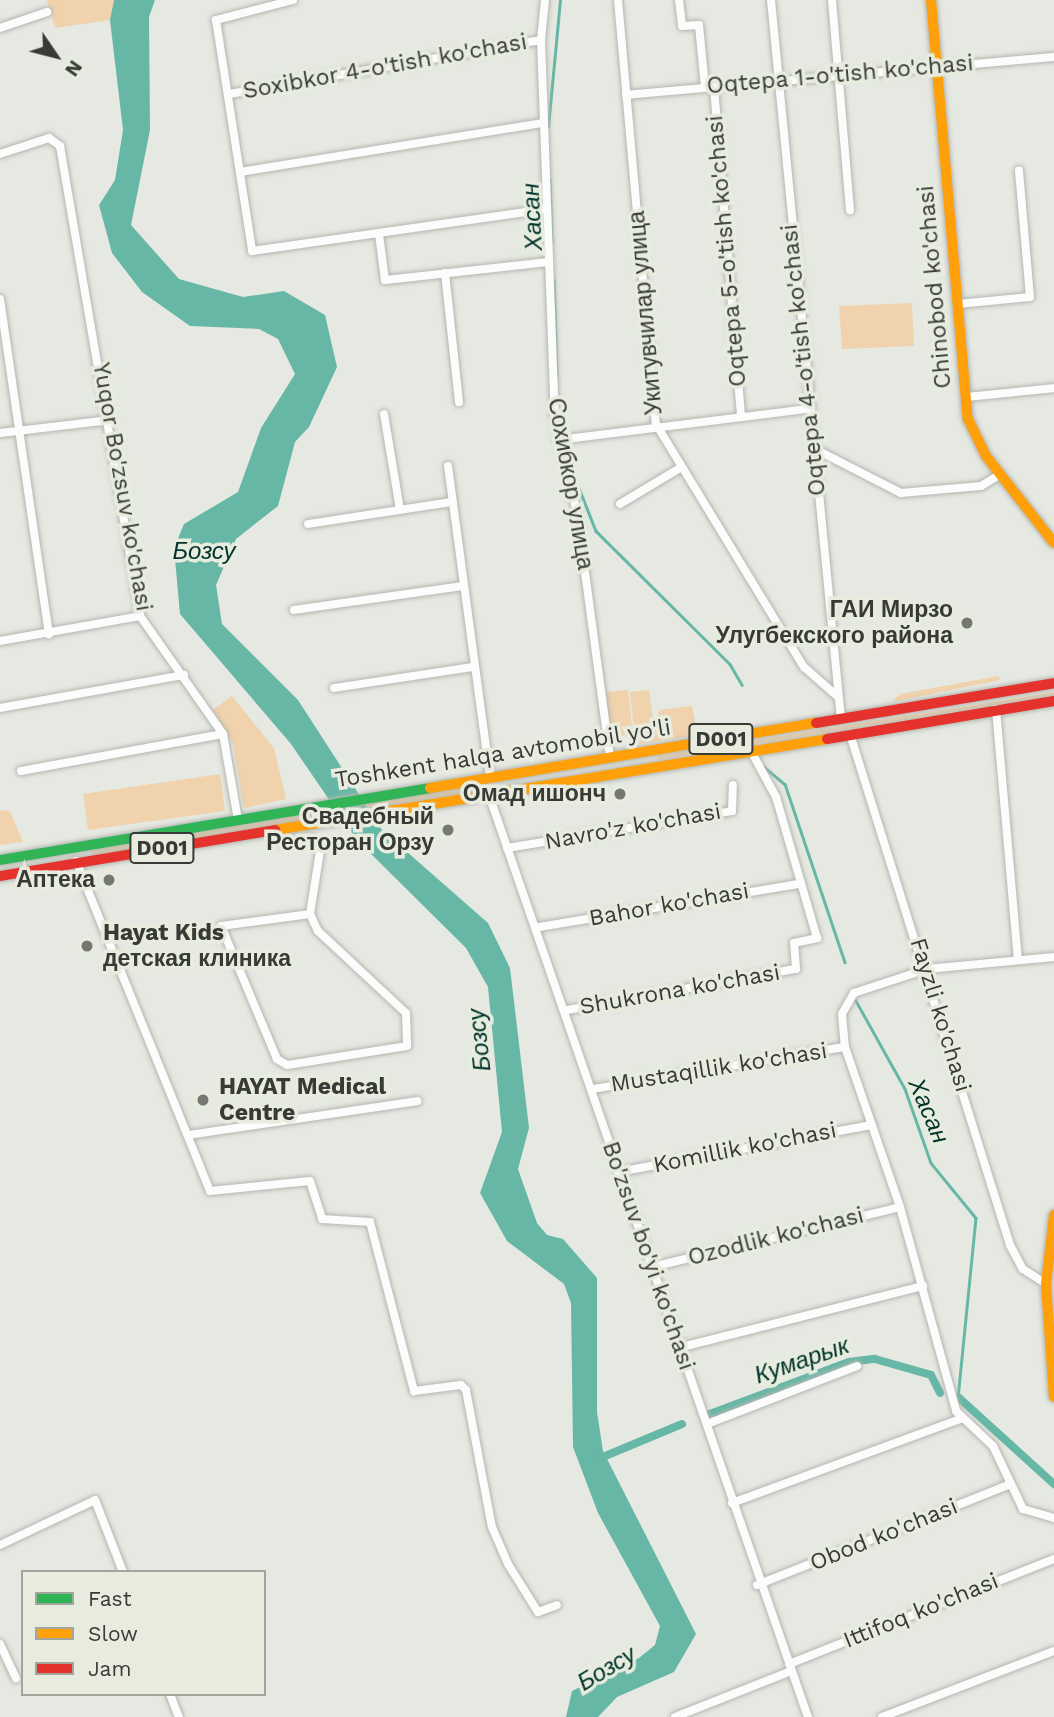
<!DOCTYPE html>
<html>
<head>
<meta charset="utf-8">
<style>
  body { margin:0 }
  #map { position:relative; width:1054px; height:1717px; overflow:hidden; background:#e6e9e2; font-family:"Work Sans",sans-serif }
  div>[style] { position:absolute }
  .green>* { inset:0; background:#f0d2ad }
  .water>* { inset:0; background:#67b7a6 }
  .stream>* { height:2.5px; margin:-1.25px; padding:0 1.25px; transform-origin:1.25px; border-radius:1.25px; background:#67b7a6 }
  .canal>* { height:8px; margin:-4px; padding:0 4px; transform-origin:4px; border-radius:4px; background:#67b7a6 }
  .roads { filter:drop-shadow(0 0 2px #b4b6b0) drop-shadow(0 0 2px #b4b6b0) }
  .street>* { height:8px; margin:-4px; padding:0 4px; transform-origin:4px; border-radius:4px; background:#fbfcfb }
  .fast>* { height:10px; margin:-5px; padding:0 5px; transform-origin:5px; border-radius:5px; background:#30b455 }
  .slow>* { height:10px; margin:-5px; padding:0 5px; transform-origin:5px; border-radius:5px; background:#ff9f0a }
  .jam>* { height:10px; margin:-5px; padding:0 5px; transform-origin:5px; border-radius:5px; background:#e5322d }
  .dots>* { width:19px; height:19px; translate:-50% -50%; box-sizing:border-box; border:4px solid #e7ecdf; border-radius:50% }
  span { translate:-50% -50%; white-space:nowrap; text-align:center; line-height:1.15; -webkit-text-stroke:7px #e7ecdf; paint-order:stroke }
  .shield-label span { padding:2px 5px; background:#e7ecdf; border:2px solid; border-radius:5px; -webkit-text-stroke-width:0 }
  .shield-label { font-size:21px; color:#383a35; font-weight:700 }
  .street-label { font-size:23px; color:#383a35 }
  .poi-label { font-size:23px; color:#383a35; font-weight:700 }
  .right { translate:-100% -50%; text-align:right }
  .left { translate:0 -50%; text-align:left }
  .water-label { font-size:24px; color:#00342b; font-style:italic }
  .legend { position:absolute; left:21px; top:1570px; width:245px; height:126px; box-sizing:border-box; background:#e7ecdf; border:2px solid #a1a59b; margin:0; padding:9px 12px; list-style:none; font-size:21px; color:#383a35 }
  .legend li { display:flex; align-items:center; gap:14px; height:35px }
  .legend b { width:35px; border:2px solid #a1a59b }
  .north { position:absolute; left:21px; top:21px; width:70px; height:70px; -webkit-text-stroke:5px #e7ecdf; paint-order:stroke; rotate:125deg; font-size:19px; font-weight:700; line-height:28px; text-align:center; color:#383a35 }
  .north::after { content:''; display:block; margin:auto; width:24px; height:32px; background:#383a35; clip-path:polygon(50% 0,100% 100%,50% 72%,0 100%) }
</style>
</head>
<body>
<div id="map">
  <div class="green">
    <div style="clip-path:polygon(47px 0,114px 0,110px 20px,55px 28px)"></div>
    <div style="clip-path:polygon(912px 303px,914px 346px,842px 349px,839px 306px)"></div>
    <div style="clip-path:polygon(999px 676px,1000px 680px,892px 702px,900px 694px)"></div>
    <div style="clip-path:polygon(628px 690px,633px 735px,611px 738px,606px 692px)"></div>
    <div style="clip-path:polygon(649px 690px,654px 728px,634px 730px,630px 692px)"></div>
    <div style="clip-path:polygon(1054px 692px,1054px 695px,658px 760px,657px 756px)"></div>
    <div style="clip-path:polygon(232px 696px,274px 748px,286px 799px,244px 808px,233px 743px,213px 710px)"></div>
    <div style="clip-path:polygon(692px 706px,698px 735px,639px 744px,640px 732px,656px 729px,659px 710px)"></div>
    <div style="clip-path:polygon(220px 774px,225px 811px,88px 830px,83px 794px)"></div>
    <div style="clip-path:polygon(481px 784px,482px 790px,93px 856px,92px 850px)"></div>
    <div style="clip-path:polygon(6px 810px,11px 813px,23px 842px,0 845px,0 811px)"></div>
  </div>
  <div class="water">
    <div style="clip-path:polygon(114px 0,155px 0,149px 17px,150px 130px,131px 225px,179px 279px,243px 297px,284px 291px,325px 315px,337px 367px,309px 427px,295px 442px,278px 506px,236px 539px,216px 585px,222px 624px,298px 700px,382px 830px,488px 923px,510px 968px,529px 1128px,518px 1169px,537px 1223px,547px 1235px,563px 1239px,597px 1278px,597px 1412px,603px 1451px,696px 1634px,674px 1672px,617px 1697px,598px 1717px,566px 1717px,572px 1691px,639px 1658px,655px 1645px,660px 1626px,598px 1513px,573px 1447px,571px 1303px,564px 1284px,507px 1241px,480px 1193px,502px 1132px,488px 987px,466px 948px,356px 839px,291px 744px,180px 614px,174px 548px,184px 524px,238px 492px,261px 428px,295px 374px,278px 339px,259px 329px,190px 326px,142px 292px,112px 253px,99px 205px,115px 180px,123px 130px,110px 20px)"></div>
  </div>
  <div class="stream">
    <div style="left:548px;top:127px;width:128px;rotate:-84.6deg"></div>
    <div style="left:550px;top:179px;width:63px;rotate:88.2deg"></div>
    <div style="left:554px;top:280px;width:95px;rotate:88.2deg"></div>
    <div style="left:570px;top:465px;width:71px;rotate:68.5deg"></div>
    <div style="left:596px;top:531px;width:189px;rotate:44.8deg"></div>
    <div style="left:730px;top:664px;width:24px;rotate:60deg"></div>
    <div style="left:762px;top:765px;width:30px;rotate:40deg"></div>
    <div style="left:785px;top:784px;width:188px;rotate:71.4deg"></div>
    <div style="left:855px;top:999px;width:103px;rotate:60.9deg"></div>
    <div style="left:905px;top:1089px;width:78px;rotate:70.6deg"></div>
    <div style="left:931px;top:1163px;width:71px;rotate:50.7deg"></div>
    <div style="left:976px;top:1218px;width:180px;rotate:95.7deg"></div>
  </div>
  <div class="canal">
    <div style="left:958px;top:1397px;width:130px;rotate:42.2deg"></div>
    <div style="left:707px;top:1415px;width:152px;rotate:-20.5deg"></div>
    <div style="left:849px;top:1362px;width:26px;rotate:-7deg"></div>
    <div style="left:875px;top:1359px;width:58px;rotate:15.9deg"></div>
    <div style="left:931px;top:1375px;width:20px;rotate:63deg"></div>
    <div style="left:598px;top:1459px;width:91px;rotate:-22.6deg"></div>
  </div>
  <div class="roads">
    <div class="street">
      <div style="left:293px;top:0;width:80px;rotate:165.4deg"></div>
      <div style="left:216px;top:20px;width:234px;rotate:81.1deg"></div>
      <div style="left:252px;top:251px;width:298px;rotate:-8.1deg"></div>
      <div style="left:545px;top:0;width:40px;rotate:95.7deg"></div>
      <div style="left:541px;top:40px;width:377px;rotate:87.9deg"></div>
      <div style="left:555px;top:417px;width:98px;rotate:77.1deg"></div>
      <div style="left:577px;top:513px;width:247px;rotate:82.3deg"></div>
      <div style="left:618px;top:0;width:426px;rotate:84.9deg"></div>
      <div style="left:656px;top:424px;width:285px;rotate:58.7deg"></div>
      <div style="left:804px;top:667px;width:44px;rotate:41.3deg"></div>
      <div style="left:679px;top:0;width:26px;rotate:83deg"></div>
      <div style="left:682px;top:26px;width:17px;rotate:-3deg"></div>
      <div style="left:699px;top:25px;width:62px;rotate:84.5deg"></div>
      <div style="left:771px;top:0;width:722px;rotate:84.44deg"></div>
      <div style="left:832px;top:0;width:211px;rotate:85.1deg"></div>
      <div style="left:0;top:28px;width:50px;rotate:-18.8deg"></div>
      <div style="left:714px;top:87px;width:329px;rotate:85.3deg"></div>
      <div style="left:229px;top:94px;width:317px;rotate:-9.8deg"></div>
      <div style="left:626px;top:95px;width:430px;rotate:-5.1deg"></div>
      <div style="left:0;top:154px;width:52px;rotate:-18.1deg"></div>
      <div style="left:49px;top:138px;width:14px;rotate:36deg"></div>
      <div style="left:60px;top:146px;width:477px;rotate:80.3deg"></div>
      <div style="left:140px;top:616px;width:144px;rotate:54.9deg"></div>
      <div style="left:223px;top:734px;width:87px;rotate:80.1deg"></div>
      <div style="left:240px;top:172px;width:307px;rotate:-9.2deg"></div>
      <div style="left:379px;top:234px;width:46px;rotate:82.6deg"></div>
      <div style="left:385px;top:280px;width:165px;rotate:-6.3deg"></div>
      <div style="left:445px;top:273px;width:130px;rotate:83.8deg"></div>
      <div style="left:0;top:299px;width:339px;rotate:81.7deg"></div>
      <div style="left:958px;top:304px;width:72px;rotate:-5.6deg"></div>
      <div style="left:1030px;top:297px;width:127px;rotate:-95deg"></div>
      <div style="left:966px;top:397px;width:88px;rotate:-5.8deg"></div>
      <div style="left:384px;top:414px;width:97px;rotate:80.5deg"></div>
      <div style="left:0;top:433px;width:111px;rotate:-6.7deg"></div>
      <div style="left:558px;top:440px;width:250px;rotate:-7.1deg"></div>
      <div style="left:813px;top:448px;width:99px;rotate:27.1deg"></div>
      <div style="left:901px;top:493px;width:80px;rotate:-5deg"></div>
      <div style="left:981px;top:486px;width:21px;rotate:-31deg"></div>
      <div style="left:448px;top:466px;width:315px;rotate:82.3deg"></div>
      <div style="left:620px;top:504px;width:70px;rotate:-31deg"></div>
      <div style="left:308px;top:524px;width:146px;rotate:-8.7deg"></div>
      <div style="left:294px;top:610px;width:170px;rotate:-8.1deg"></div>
      <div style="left:0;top:641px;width:142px;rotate:-10.1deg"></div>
      <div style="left:334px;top:688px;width:141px;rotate:-8.6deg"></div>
      <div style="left:0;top:708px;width:187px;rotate:-10.2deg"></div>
      <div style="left:996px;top:709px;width:252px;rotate:85deg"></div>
      <div style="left:850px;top:734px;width:535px;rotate:72.61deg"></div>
      <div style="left:1010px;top:1245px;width:27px;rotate:62deg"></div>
      <div style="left:1023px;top:1269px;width:27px;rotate:33deg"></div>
      <div style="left:21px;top:771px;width:205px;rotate:-10.4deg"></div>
      <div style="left:489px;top:795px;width:976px;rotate:70.92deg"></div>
      <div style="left:270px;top:830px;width:16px;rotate:47deg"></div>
      <div style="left:281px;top:842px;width:32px;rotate:-5deg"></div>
      <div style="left:313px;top:839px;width:14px;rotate:60deg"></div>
      <div style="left:320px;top:851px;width:64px;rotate:99deg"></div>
      <div style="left:310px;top:914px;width:19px;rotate:65deg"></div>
      <div style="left:318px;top:931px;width:120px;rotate:43deg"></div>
      <div style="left:406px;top:1013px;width:33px;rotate:88deg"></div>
      <div style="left:407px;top:1046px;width:121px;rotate:171deg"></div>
      <div style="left:287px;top:1065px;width:12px;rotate:-149deg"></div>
      <div style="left:277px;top:1059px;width:144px;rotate:-112.8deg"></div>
      <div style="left:221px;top:926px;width:90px;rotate:-7.7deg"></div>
      <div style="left:507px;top:848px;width:228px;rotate:-9.3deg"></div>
      <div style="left:732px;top:811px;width:26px;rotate:-88deg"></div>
      <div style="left:76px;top:861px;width:356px;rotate:67.9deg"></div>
      <div style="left:210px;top:1191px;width:100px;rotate:-5.7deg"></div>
      <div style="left:310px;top:1181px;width:40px;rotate:72deg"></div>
      <div style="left:322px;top:1219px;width:48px;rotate:3.6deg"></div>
      <div style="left:370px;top:1222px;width:175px;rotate:75.4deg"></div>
      <div style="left:414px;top:1391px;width:47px;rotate:-7.3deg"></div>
      <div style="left:461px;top:1385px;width:7px;rotate:45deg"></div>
      <div style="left:466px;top:1390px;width:139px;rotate:79.3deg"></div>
      <div style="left:492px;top:1527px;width:40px;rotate:66.6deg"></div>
      <div style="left:508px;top:1564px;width:57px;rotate:58deg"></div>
      <div style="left:538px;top:1612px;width:20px;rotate:-20deg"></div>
      <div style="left:539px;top:927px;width:263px;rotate:-9.4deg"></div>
      <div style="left:1054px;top:957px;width:128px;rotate:174.6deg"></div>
      <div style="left:927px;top:969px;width:77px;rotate:161.8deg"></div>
      <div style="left:854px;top:993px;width:24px;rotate:120deg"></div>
      <div style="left:842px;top:1014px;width:33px;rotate:85deg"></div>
      <div style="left:845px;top:1047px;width:169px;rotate:71deg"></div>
      <div style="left:900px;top:1207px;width:212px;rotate:74.6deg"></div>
      <div style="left:956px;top:1411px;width:51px;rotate:43.4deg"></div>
      <div style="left:993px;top:1446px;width:70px;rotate:64.5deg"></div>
      <div style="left:1023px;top:1509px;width:32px;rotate:16deg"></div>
      <div style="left:567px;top:1010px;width:233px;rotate:-10.2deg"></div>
      <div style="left:796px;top:969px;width:26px;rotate:-94deg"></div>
      <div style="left:794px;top:943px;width:24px;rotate:-12deg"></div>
      <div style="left:817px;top:938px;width:147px;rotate:-106.2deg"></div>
      <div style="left:776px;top:797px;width:52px;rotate:-118.5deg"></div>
      <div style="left:593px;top:1089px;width:255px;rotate:-9.5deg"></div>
      <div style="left:188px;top:1135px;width:232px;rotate:-8.4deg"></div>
      <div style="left:618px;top:1172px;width:258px;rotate:-10.5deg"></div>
      <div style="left:652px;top:1267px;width:255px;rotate:-13.6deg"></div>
      <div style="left:678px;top:1348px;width:253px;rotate:-14.2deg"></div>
      <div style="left:707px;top:1424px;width:161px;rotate:-21.1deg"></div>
      <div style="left:732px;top:1503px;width:246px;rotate:-20.2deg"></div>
      <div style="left:0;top:1545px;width:105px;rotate:-25.3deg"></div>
      <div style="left:95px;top:1500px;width:77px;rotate:68.7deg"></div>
      <div style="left:757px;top:1585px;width:273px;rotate:-21.7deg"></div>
      <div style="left:0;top:1644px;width:38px;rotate:65deg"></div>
      <div style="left:789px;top:1664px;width:285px;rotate:-21.6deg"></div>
      <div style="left:170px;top:1694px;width:25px;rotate:69deg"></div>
      <div style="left:675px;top:1717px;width:125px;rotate:-21.6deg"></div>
      <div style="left:882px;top:1717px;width:184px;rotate:-21deg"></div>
    </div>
    <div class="fast">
      <div style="left:0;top:860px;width:436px;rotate:-9.5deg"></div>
    </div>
    <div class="slow">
      <div style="left:931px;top:0;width:421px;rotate:85deg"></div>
      <div style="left:968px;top:419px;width:41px;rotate:64.1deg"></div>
      <div style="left:986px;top:456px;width:110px;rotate:52deg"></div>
      <div style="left:430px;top:788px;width:391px;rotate:-9.6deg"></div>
      <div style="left:275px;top:830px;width:559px;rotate:-9.36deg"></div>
      <div style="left:1054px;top:1215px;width:69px;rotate:96.6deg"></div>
      <div style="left:1046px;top:1284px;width:113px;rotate:86deg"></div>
    </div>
    <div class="jam">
      <div style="left:816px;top:723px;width:241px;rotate:-9.5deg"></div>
      <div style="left:827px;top:739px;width:230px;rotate:-9.5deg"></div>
      <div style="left:0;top:876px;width:279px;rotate:-9.5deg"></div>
    </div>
  </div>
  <div class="dots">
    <div style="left:967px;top:623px;background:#757772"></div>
    <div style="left:620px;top:794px;background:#757772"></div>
    <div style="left:448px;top:830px;background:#757772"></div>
    <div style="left:109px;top:880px;background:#757772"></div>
    <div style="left:87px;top:946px;background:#757772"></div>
    <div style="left:203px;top:1100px;background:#757772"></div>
  </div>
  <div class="shield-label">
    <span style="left:721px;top:739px">D001</span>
    <span style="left:162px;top:848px">D001</span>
  </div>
  <div class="street-label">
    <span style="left:385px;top:67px;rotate:-10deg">Soxibkor 4-o'tish ko'chasi</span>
    <span style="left:840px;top:75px;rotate:-5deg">Oqtepa 1-o'tish ko'chasi</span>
    <span style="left:727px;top:251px;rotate:-95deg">Oqtepa 5-o'tish ko'chasi</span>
    <span style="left:935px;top:287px;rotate:-95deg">Chinobod ko'chasi</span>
    <span style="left:646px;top:313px;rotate:-95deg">Укитувчилар улица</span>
    <span style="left:804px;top:360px;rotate:-96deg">Oqtepa 4-o'tish ko'chasi</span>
    <span style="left:570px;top:484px;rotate:80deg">Сохибкор улица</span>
    <span style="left:122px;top:487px;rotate:80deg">Yuqor Bo'zsuv ko'chasi</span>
    <span style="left:503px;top:754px;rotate:-9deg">Toshkent halqa avtomobil yo'li</span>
    <span style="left:633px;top:827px;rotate:-10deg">Navro'z ko'chasi</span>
    <span style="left:669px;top:905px;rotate:-10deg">Bahor ko'chasi</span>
    <span style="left:680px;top:990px;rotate:-10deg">Shukrona ko'chasi</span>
    <span style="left:940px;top:1015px;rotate:73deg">Fayzli ko'chasi</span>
    <span style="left:719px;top:1068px;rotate:-9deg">Mustaqillik ko'chasi</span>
    <span style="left:745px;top:1148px;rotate:-11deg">Komillik ko'chasi</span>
    <span style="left:776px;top:1237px;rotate:-14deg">Ozodlik ko'chasi</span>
    <span style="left:648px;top:1256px;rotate:71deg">Bo'zsuv bo'yi ko'chasi</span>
    <span style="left:884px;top:1535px;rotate:-22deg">Obod ko'chasi</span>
    <span style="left:921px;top:1611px;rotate:-22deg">Ittifoq ko'chasi</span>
  </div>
  <div class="poi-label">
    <span class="right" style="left:953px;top:623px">ГАИ Мирзо<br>Улугбекского района</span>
    <span class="right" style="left:606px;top:794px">Омад ишонч</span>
    <span class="right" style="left:434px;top:830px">Свадебный<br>Ресторан Орзу</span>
    <span class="right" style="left:95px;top:880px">Аптека</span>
    <span class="left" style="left:103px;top:946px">Hayat Kids<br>детская клиника</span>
    <span class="left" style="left:219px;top:1100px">HAYAT Medical<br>Centre</span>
  </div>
  <div class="water-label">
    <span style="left:533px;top:217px;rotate:-93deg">Хасан</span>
    <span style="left:204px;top:552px">Бозсу</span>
    <span style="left:480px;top:1040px;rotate:-96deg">Бозсу</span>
    <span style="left:928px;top:1111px;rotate:67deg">Хасан</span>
    <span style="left:802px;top:1361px;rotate:-19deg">Кумарык</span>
    <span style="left:607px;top:1669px;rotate:-31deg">Бозсу</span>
  </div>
  <ul class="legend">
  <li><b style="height:9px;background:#30b455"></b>Fast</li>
  <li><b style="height:9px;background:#ff9f0a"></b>Slow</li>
  <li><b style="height:9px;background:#e5322d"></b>Jam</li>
  </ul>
  <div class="north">N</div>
</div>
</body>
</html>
